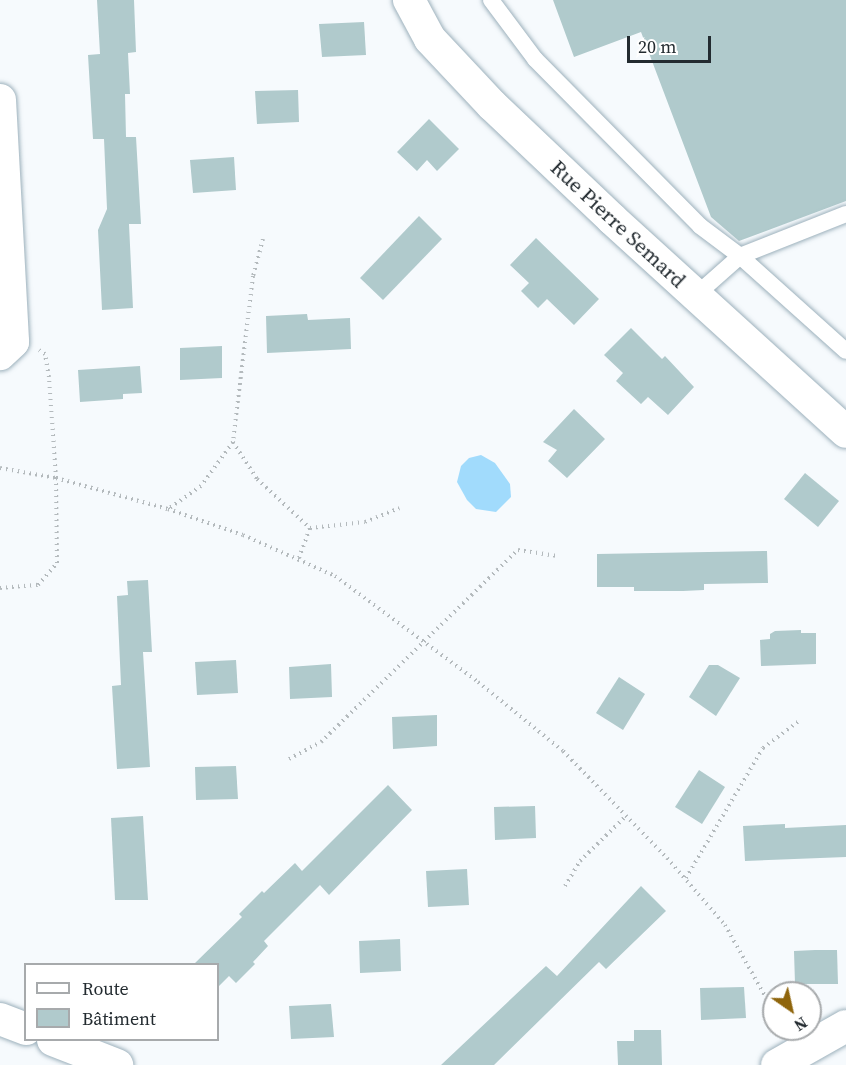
<!DOCTYPE html>
<html>
<head>
<meta charset="utf-8">
<style>
  body { margin:0 }
  #map { position:relative; width:846px; height:1065px; overflow:hidden; background:#f6fafd; font-family:"Source Serif 4",serif }
  div>[style] { position:absolute }
  .green>* { inset:0; background:#a1dbfc }
  .building>* { inset:0; background:#b0cacc }
  .path>* { height:4px; margin-top:-2px; transform-origin:0; background:repeating-linear-gradient(90deg,#b4babd 0 1.5px,transparent 0 6px) }
  .roads { filter:drop-shadow(0 0 2px #9db1bc) drop-shadow(0 0 2px #9db1bc) }
  .service>* { height:16px; margin:-8px; padding:0 8px; transform-origin:8px; border-radius:8px; background:#fff }
  .minor>* { height:32px; margin:-16px; padding:0 16px; transform-origin:16px; border-radius:16px; background:#fff }
  span { translate:-50% -50%; white-space:nowrap; text-align:center; line-height:1.15; -webkit-text-stroke:5px #fff; paint-order:stroke }
  .street-label { font-size:21px; color:#232b30 }
  .legend { position:absolute; left:24px; top:963px; width:195px; height:78px; box-sizing:border-box; background:#fff; border:2px solid #a7aaac; margin:0; padding:8px 10px; list-style:none; font-size:18px; color:#232b30 }
  .legend li { display:flex; align-items:center; gap:12px; height:30px }
  .legend b { width:30px; border:2px solid #a7aaac }
  .north { position:absolute; left:762px; top:981px; width:60px; height:60px; box-sizing:border-box; background:#fff; border:2px solid #a7aaac; border-radius:50%; rotate:146deg; font-size:16px; font-weight:700; line-height:24px; text-align:center; color:#232b30 }
  .north::after { content:''; display:block; margin:auto; width:21px; height:27px; background:#8f650c; clip-path:polygon(50% 0,100% 100%,50% 72%,0 100%) }
  .scale { position:absolute; left:627px; top:36px; width:84px; height:27px; box-sizing:border-box; border:3px solid #232b30; border-top:0; padding-left:8px; font-size:18px; line-height:21px; white-space:nowrap; color:#232b30; -webkit-text-stroke:4px #fff; paint-order:stroke }
</style>
</head>
<body>
<div id="map">
  <div class="green">
    <div style="clip-path:polygon(481px 455px,495px 463px,510px 484px,511px 497px,496px 512px,476px 509px,467px 500px,457px 482px,461px 466px,469px 458px)"></div>
  </div>
  <div class="building">
    <div style="clip-path:polygon(97px 0,134px 0,136px 52px,128px 53px,130px 94px,125px 94px,126px 137px,136px 137px,141px 224px,129px 224px,133px 308px,102px 310px,98px 230px,107px 209px,104px 139px,93px 139px,88px 55px,100px 54px)"></div>
    <div style="clip-path:polygon(553px 0,846px 0,846px 201px,739px 241px,711px 217px,641px 32px,574px 57px)"></div>
    <div style="clip-path:polygon(364px 22px,366px 55px,322px 57px,319px 24px)"></div>
    <div style="clip-path:polygon(298px 90px,299px 122px,257px 124px,255px 91px)"></div>
    <div style="clip-path:polygon(429px 119px,459px 149px,437px 171px,427px 160px,417px 171px,397px 152px)"></div>
    <div style="clip-path:polygon(234px 157px,236px 190px,193px 193px,190px 160px)"></div>
    <div style="clip-path:polygon(419px 216px,442px 239px,383px 300px,360px 278px)"></div>
    <div style="clip-path:polygon(536px 238px,599px 299px,574px 325px,547px 299px,538px 308px,521px 291px,529px 283px,510px 265px)"></div>
    <div style="clip-path:polygon(307px 314px,308px 320px,350px 318px,351px 349px,267px 353px,266px 316px)"></div>
    <div style="clip-path:polygon(631px 328px,662px 359px,665px 356px,694px 387px,668px 415px,648px 397px,641px 404px,616px 381px,623px 373px,604px 355px)"></div>
    <div style="clip-path:polygon(222px 346px,222px 378px,180px 380px,180px 348px)"></div>
    <div style="clip-path:polygon(140px 366px,142px 393px,123px 394px,123px 399px,80px 402px,78px 370px)"></div>
    <div style="clip-path:polygon(574px 409px,605px 439px,567px 478px,548px 461px,557px 450px,543px 442px)"></div>
    <div style="clip-path:polygon(805px 473px,839px 501px,818px 527px,784px 499px)"></div>
    <div style="clip-path:polygon(767px 551px,768px 583px,704px 584px,704px 590px,683px 591px,634px 591px,634px 587px,597px 587px,597px 554px)"></div>
    <div style="clip-path:polygon(148px 580px,152px 652px,143px 652px,150px 767px,117px 769px,112px 686px,121px 685px,117px 596px,128px 595px,127px 581px)"></div>
    <div style="clip-path:polygon(801px 630px,801px 633px,816px 633px,816px 664px,761px 666px,760px 640px,770px 639px,770px 634px,775px 631px)"></div>
    <div style="clip-path:polygon(236px 660px,238px 693px,197px 695px,195px 662px)"></div>
    <div style="clip-path:polygon(331px 664px,332px 697px,290px 699px,289px 667px)"></div>
    <div style="clip-path:polygon(709px 665px,718px 665px,740px 678px,716px 716px,689px 697px)"></div>
    <div style="clip-path:polygon(619px 677px,645px 694px,623px 730px,596px 713px)"></div>
    <div style="clip-path:polygon(437px 715px,437px 746px,393px 749px,392px 717px)"></div>
    <div style="clip-path:polygon(236px 766px,238px 799px,196px 800px,195px 767px)"></div>
    <div style="clip-path:polygon(699px 770px,725px 787px,702px 824px,675px 807px)"></div>
    <div style="clip-path:polygon(388px 785px,412px 810px,329px 895px,320px 885px,264px 941px,268px 946px,253px 962px,255px 964px,236px 983px,229px 976px,218px 987px,218px 964px,194px 964px,242px 917px,239px 914px,262px 891px,264px 893px,295px 863px,302px 871px)"></div>
    <div style="clip-path:polygon(535px 806px,536px 838px,495px 840px,494px 807px)"></div>
    <div style="clip-path:polygon(143px 816px,148px 900px,115px 900px,111px 818px)"></div>
    <div style="clip-path:polygon(785px 824px,785px 828px,846px 825px,846px 857px,745px 861px,743px 826px)"></div>
    <div style="clip-path:polygon(467px 869px,469px 905px,428px 907px,426px 871px)"></div>
    <div style="clip-path:polygon(641px 886px,666px 911px,606px 969px,599px 962px,494px 1065px,441px 1065px,546px 966px,557px 976px)"></div>
    <div style="clip-path:polygon(400px 939px,401px 971px,360px 973px,359px 941px)"></div>
    <div style="clip-path:polygon(815px 950px,837px 950px,838px 984px,795px 984px,794px 951px)"></div>
    <div style="clip-path:polygon(744px 987px,746px 1018px,701px 1020px,700px 988px)"></div>
    <div style="clip-path:polygon(331px 1004px,334px 1037px,291px 1039px,289px 1006px)"></div>
    <div style="clip-path:polygon(634px 1030px,661px 1030px,662px 1065px,618px 1065px,617px 1041px,634px 1041px)"></div>
  </div>
  <div class="path">
    <div style="left:263px;top:239px;width:38px;rotate:105deg"></div>
    <div style="left:253px;top:276px;width:167px;rotate:96.9deg"></div>
    <div style="left:233px;top:442px;width:44px;rotate:57deg"></div>
    <div style="left:257px;top:479px;width:72px;rotate:42.8deg"></div>
    <div style="left:310px;top:528px;width:55px;rotate:-6.2deg"></div>
    <div style="left:365px;top:522px;width:37px;rotate:-22deg"></div>
    <div style="left:233px;top:442px;width:54px;rotate:126deg"></div>
    <div style="left:201px;top:486px;width:40px;rotate:145.1deg"></div>
    <div style="left:168px;top:509px;width:79px;rotate:19.1deg"></div>
    <div style="left:243px;top:535px;width:101px;rotate:24deg"></div>
    <div style="left:335px;top:576px;width:178px;rotate:36.5deg"></div>
    <div style="left:478px;top:682px;width:109px;rotate:39.1deg"></div>
    <div style="left:563px;top:751px;width:149px;rotate:45.8deg"></div>
    <div style="left:667px;top:858px;width:89px;rotate:49.1deg"></div>
    <div style="left:725px;top:925px;width:100px;rotate:60.6deg"></div>
    <div style="left:0;top:468px;width:57px;rotate:10.1deg"></div>
    <div style="left:56px;top:478px;width:116px;rotate:15.5deg"></div>
    <div style="left:299px;top:558px;width:32px;rotate:-70deg"></div>
    <div style="left:0;top:588px;width:38px;rotate:-5deg"></div>
    <div style="left:38px;top:585px;width:29px;rotate:-49deg"></div>
    <div style="left:57px;top:563px;width:85px;rotate:-90.7deg"></div>
    <div style="left:56px;top:478px;width:101px;rotate:-94deg"></div>
    <div style="left:49px;top:377px;width:23px;rotate:-100deg"></div>
    <div style="left:45px;top:354px;width:7px;rotate:-146deg"></div>
    <div style="left:289px;top:759px;width:36px;rotate:-28deg"></div>
    <div style="left:321px;top:742px;width:275px;rotate:-44.3deg"></div>
    <div style="left:518px;top:550px;width:40px;rotate:8.5deg"></div>
    <div style="left:686px;top:878px;width:151px;rotate:-59.4deg"></div>
    <div style="left:763px;top:748px;width:45px;rotate:-36.9deg"></div>
    <div style="left:565px;top:886px;width:29px;rotate:-59deg"></div>
    <div style="left:580px;top:861px;width:64px;rotate:-44.4deg"></div>
  </div>
  <div class="roads">
    <div class="service">
      <div style="left:491px;top:0;width:74px;rotate:53.3deg"></div>
      <div style="left:535px;top:59px;width:235px;rotate:45.3deg"></div>
      <div style="left:700px;top:226px;width:50px;rotate:36.9deg"></div>
      <div style="left:740px;top:256px;width:142px;rotate:41.9deg"></div>
      <div style="left:695px;top:296px;width:60px;rotate:-41.6deg"></div>
      <div style="left:740px;top:256px;width:114px;rotate:-21.6deg"></div>
    </div>
    <div class="minor">
      <div style="left:409px;top:0;width:44px;rotate:61.7deg"></div>
      <div style="left:430px;top:39px;width:91px;rotate:46.8deg"></div>
      <div style="left:492px;top:105px;width:166px;rotate:43.5deg"></div>
      <div style="left:612px;top:219px;width:316px;rotate:42.3deg"></div>
      <div style="left:0;top:100px;width:242px;rotate:86.9deg"></div>
      <div style="left:13px;top:342px;width:18px;rotate:137deg"></div>
      <div style="left:0;top:1019px;width:28px;rotate:21deg"></div>
      <div style="left:53px;top:1040px;width:69px;rotate:21.3deg"></div>
      <div style="left:777px;top:1065px;width:79px;rotate:-29.5deg"></div>
    </div>
  </div>
  <div class="street-label">
    <span style="left:618px;top:224px;rotate:43deg">Rue Pierre Semard</span>
  </div>
  <ul class="legend">
  <li><b style="height:8px;background:#fff"></b>Route</li>
  <li><b style="height:16px;background:#b0cacc"></b>Bâtiment</li>
  </ul>
  <div class="north">N</div>
  <div class="scale">20 m</div>
</div>
</body>
</html>
